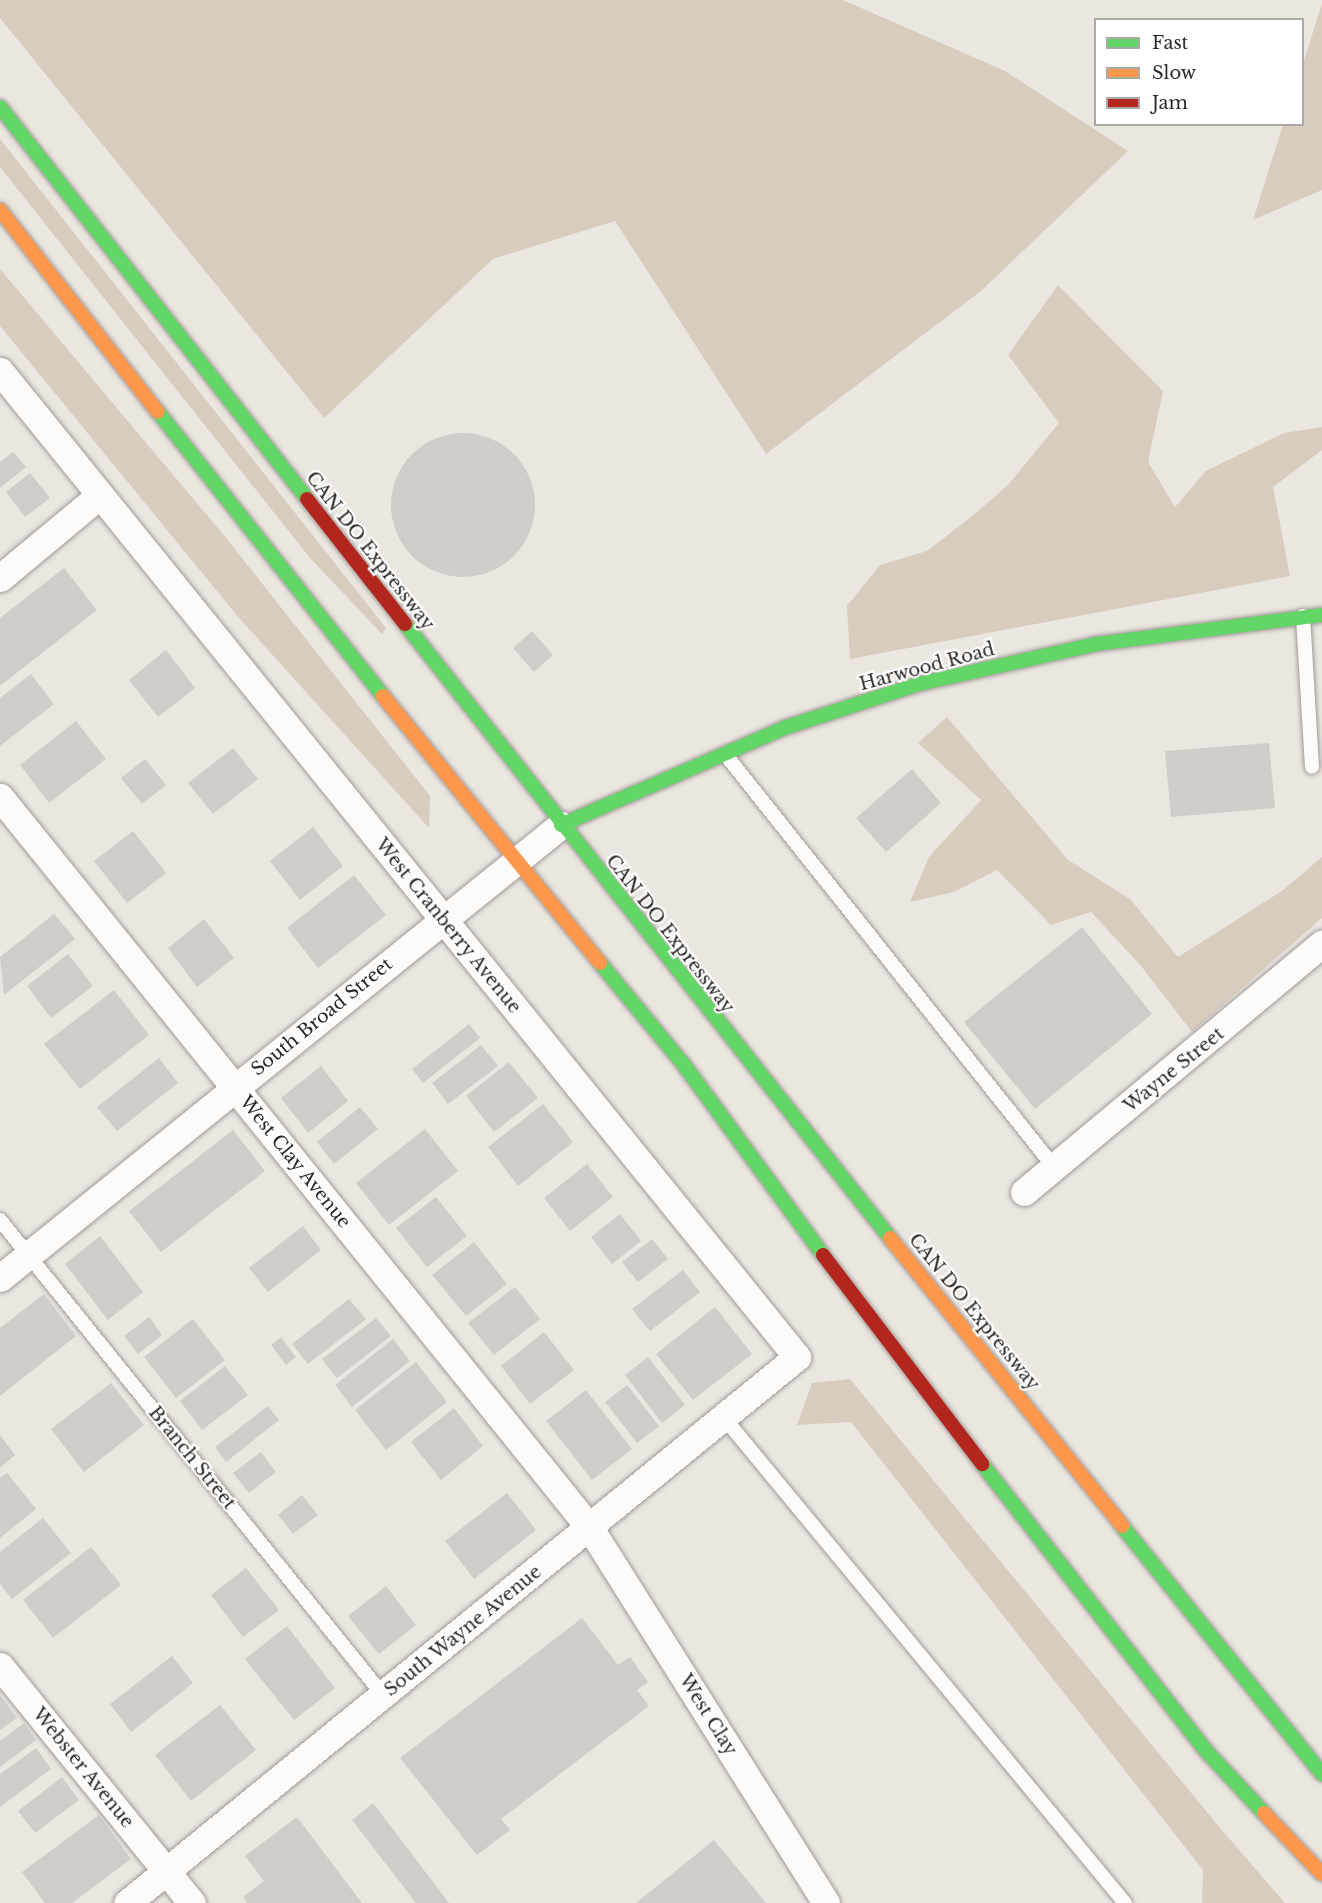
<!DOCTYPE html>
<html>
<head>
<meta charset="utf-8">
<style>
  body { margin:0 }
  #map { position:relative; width:1322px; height:1903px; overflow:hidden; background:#ece6e1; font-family:"Libre Baskerville",serif }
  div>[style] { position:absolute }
  .green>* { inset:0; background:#d8ccbf }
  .building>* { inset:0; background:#d1ccc8 }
  .round { border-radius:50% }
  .roads { filter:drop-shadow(0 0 2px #a09b97) drop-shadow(0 0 2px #a09b97) }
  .lane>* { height:14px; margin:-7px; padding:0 7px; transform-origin:7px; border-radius:7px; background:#fcfbfa }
  .street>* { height:27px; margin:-13.5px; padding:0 13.5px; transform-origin:13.5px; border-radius:13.5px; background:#fcfbfa }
  .fast>* { height:14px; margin:-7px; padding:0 7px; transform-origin:7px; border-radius:7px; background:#63d668 }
  .slow>* { height:14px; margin:-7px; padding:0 7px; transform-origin:7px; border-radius:7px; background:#ff974d }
  .jam>* { height:14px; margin:-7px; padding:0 7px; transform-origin:7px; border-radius:7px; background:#b3261e }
  span { translate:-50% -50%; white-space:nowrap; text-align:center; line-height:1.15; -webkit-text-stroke:4.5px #fff; paint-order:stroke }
  .street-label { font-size:18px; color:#2b2724 }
  .legend { position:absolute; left:1094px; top:18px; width:210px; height:108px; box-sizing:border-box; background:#fff; border:2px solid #aaa9a7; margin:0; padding:8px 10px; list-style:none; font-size:18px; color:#2b2724 }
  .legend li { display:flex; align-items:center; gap:12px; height:30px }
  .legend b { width:30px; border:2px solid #aaa9a7 }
</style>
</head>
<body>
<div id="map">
  <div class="green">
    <div style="clip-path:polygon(0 0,843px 0,1005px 71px,1128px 151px,981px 291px,766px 454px,615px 221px,493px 259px,324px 418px,0 18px)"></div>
    <div style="clip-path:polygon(1322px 3px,1322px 190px,1253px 220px,1283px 125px,1302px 124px,1303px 64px)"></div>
    <div style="clip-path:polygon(0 139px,386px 628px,382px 634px,310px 558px,0 167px)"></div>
    <div style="clip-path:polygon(0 269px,227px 539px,430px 796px,429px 828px,239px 618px,0 326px)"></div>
    <div style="clip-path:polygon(1058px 285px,1163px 391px,1148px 462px,1175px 507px,1206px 471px,1284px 433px,1322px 427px,1322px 450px,1273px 487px,1290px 576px,850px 659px,847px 606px,880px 565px,927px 551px,971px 517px,1008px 485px,1059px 423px,1008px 355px)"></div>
    <div style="clip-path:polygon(947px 717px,1068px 860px,1130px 899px,1178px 957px,1282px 891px,1322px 857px,1322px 918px,1192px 1032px,1141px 966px,1091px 912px,1051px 925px,997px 870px,954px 892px,910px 902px,929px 857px,981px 800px,918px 743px)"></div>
    <div style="clip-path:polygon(850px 1379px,1221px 1829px,1285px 1903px,1202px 1903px,1203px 1870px,851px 1422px,797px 1425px,812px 1383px)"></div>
  </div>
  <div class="building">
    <div class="round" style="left:391px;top:433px;width:144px;height:144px"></div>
    <div style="clip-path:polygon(13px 452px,26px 467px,0 488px,0 462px)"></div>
    <div style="clip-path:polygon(30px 473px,50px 498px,25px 517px,6px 492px)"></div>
    <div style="clip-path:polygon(64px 568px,97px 610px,0 686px,0 618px)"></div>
    <div style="clip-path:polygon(532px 631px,553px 655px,534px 672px,513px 648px)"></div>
    <div style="clip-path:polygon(166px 650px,195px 688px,158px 717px,129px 680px)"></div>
    <div style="clip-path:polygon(31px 674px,54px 704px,0 746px,0 698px)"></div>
    <div style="clip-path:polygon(76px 721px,106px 759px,49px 803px,20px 765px)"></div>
    <div style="clip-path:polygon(1269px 743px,1275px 808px,1171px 817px,1165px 751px)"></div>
    <div style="clip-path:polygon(233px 748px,258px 779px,213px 814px,188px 783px)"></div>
    <div style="clip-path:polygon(145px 759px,166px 785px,142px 804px,121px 778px)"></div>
    <div style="clip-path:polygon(912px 769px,941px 803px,886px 852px,856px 818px)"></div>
    <div style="clip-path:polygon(313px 827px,343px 866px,300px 900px,270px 861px)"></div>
    <div style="clip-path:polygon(133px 831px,166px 873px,127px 903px,94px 861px)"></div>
    <div style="clip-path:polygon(354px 875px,386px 915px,318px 968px,287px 928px)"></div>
    <div style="clip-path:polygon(54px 914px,75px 939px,4px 995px,0 957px)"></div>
    <div style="clip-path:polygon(204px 919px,234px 958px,197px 987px,168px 948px)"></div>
    <div style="clip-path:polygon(1082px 927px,1152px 1014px,1035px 1109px,964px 1022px)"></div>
    <div style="clip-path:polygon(68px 954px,93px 986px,51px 1018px,27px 986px)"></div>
    <div style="clip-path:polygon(114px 990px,149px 1035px,80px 1089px,44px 1044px)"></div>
    <div style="clip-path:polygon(469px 1024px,480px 1038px,423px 1083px,412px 1069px)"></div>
    <div style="clip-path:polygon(481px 1045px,498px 1066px,448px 1104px,432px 1083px)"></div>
    <div style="clip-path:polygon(159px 1058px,178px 1083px,117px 1131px,97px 1107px)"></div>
    <div style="clip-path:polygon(509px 1062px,538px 1098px,494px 1132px,466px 1096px)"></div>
    <div style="clip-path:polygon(321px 1066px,348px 1101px,308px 1133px,281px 1098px)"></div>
    <div style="clip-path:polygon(543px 1104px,573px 1142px,518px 1186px,488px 1147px)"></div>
    <div style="clip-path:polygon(360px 1107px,378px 1129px,334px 1164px,317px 1142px)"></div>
    <div style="clip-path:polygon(425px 1129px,458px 1171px,389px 1225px,356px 1183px)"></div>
    <div style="clip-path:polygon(233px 1130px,265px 1171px,161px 1252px,129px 1211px)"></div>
    <div style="clip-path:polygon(587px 1164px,613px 1197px,570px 1231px,544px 1198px)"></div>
    <div style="clip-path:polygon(436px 1197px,467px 1236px,427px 1267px,396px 1228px)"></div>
    <div style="clip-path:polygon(620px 1214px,641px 1241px,612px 1264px,591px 1237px)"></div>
    <div style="clip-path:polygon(303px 1226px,321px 1250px,268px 1292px,249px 1268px)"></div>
    <div style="clip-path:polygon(100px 1236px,143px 1292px,108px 1320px,65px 1264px)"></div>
    <div style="clip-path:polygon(652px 1239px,668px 1259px,638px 1282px,622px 1262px)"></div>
    <div style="clip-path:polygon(474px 1242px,507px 1284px,466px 1316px,432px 1275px)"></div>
    <div style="clip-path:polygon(683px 1270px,700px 1292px,650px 1331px,632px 1309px)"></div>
    <div style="clip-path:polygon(515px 1287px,540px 1319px,494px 1355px,468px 1323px)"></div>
    <div style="clip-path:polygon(44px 1294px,76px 1336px,0 1396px,0 1328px)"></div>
    <div style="clip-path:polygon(349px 1299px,366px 1319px,308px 1364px,292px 1344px)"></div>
    <div style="clip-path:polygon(715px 1307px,752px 1354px,693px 1400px,656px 1354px)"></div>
    <div style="clip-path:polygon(149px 1317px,162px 1335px,138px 1354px,124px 1336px)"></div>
    <div style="clip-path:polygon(376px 1318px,391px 1336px,337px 1378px,322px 1359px)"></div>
    <div style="clip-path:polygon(193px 1319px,225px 1360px,176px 1398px,144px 1357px)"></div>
    <div style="clip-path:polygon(544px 1332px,574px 1370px,530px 1404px,501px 1366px)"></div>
    <div style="clip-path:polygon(281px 1337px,296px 1357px,286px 1365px,271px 1345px)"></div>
    <div style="clip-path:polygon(393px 1339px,410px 1361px,352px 1407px,335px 1385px)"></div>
    <div style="clip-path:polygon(648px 1357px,685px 1405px,662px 1423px,625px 1375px)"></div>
    <div style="clip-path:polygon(416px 1362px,447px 1402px,386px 1450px,355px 1410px)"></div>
    <div style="clip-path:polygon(225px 1366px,248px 1395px,202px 1430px,180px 1401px)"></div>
    <div style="clip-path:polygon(111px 1383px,144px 1425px,84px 1472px,51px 1429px)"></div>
    <div style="clip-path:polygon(627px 1385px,659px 1426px,637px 1443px,605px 1402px)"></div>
    <div style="clip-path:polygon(586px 1390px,632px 1449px,592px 1480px,546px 1421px)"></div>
    <div style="clip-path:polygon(268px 1406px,279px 1420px,226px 1462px,215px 1447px)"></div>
    <div style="clip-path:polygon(454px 1408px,483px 1446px,441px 1480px,411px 1442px)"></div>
    <div style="clip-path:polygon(0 1435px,15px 1455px,0 1468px)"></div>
    <div style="clip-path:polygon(261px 1452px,276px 1472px,249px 1493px,233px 1473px)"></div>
    <div style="clip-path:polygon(7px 1473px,36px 1509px,0 1538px,0 1478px)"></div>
    <div style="clip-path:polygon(507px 1493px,536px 1530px,474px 1579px,445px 1541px)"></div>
    <div style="clip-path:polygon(302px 1495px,318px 1515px,293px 1534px,278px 1515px)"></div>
    <div style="clip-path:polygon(43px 1518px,71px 1553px,12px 1599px,0 1584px,0 1552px)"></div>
    <div style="clip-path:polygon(91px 1547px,121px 1585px,53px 1638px,23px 1600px)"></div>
    <div style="clip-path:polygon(246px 1568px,279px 1610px,243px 1637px,211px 1595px)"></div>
    <div style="clip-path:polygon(386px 1586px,416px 1625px,379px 1654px,348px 1616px)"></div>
    <div style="clip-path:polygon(582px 1618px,618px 1665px,630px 1657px,648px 1682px,637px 1690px,649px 1706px,501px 1819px,510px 1830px,477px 1855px,400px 1758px)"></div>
    <div style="clip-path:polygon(287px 1626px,335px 1688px,294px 1720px,245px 1659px)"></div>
    <div style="clip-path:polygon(172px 1656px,193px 1683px,131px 1732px,110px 1704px)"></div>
    <div style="clip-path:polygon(0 1695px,17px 1718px,0 1730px)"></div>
    <div style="clip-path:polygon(220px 1705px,256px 1750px,191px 1801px,155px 1755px)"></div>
    <div style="clip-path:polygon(24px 1723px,36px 1740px,0 1767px,0 1741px)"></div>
    <div style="clip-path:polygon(36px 1748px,51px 1769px,0 1807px,0 1774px)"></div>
    <div style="clip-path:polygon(62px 1777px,79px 1800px,35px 1833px,18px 1811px)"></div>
    <div style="clip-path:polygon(373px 1803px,449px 1903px,416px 1903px,352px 1820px)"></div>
    <div style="clip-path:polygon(99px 1815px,131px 1859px,72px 1903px,45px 1903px,22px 1872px)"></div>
    <div style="clip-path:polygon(297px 1817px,362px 1903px,247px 1903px,243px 1897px,264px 1881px,245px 1856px)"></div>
    <div style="clip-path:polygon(714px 1840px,766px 1903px,636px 1903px)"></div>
  </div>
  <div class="roads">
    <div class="lane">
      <div style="left:1303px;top:616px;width:151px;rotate:86.6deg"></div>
      <div style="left:725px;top:754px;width:528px;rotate:51.46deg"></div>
      <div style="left:0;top:1220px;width:610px;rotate:51.12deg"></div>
      <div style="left:725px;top:1419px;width:628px;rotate:50.43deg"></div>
    </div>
    <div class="street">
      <div style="left:0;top:371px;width:1268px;rotate:51.05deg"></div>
      <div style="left:797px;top:1357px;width:864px;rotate:140.82deg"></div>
      <div style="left:0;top:578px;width:130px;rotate:-39.7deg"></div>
      <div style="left:0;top:797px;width:939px;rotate:51.09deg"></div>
      <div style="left:590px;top:1528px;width:443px;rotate:57.8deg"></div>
      <div style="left:1024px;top:1192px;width:388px;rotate:-39.8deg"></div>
      <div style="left:0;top:1278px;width:721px;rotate:-38.92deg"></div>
      <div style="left:0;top:1666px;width:305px;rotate:51deg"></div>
    </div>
    <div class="fast">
      <div style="left:0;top:107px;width:498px;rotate:51.9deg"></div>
      <div style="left:158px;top:412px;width:362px;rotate:51.6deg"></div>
      <div style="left:405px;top:624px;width:782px;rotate:51.69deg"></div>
      <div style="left:561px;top:825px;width:243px;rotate:-23.5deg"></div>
      <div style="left:784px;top:728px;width:142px;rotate:-18.1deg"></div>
      <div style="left:919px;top:684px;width:181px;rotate:-12.7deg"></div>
      <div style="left:1096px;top:644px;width:228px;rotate:-7.3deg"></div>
      <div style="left:600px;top:963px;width:132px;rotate:50.5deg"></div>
      <div style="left:684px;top:1065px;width:235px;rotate:53.8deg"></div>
      <div style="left:982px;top:1464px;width:365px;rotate:52deg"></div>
      <div style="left:1207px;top:1752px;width:83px;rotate:46.9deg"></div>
      <div style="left:1122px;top:1526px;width:319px;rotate:51.1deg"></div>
    </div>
    <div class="slow">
      <div style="left:0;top:210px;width:256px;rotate:52deg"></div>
      <div style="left:383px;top:696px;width:344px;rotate:50.9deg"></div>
      <div style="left:890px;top:1238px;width:370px;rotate:51.1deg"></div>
      <div style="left:1264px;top:1813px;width:84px;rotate:46.4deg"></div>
    </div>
    <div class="jam">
      <div style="left:307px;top:499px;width:159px;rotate:51.9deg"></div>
      <div style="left:823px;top:1255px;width:263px;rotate:52.7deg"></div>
    </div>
  </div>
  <div class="street-label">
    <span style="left:370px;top:551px;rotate:52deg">CAN DO Expressway</span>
    <span style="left:927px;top:667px;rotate:-15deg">Harwood Road</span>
    <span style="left:448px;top:926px;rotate:51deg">West Cranberry Avenue</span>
    <span style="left:670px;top:934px;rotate:52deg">CAN DO Expressway</span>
    <span style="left:322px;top:1017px;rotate:-39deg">South Broad Street</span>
    <span style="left:1174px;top:1070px;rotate:-39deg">Wayne Street</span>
    <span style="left:295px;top:1162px;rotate:51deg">West Clay Avenue</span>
    <span style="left:974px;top:1312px;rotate:51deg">CAN DO Expressway</span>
    <span style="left:192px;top:1458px;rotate:51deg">Branch Street</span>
    <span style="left:463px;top:1631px;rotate:-39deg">South Wayne Avenue</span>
    <span style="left:708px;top:1715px;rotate:58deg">West Clay</span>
    <span style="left:83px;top:1768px;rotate:51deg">Webster Avenue</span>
  </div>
  <ul class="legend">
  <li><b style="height:8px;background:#63d668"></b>Fast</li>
  <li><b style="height:8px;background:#ff974d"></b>Slow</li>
  <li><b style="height:8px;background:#b3261e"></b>Jam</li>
  </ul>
</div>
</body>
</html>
